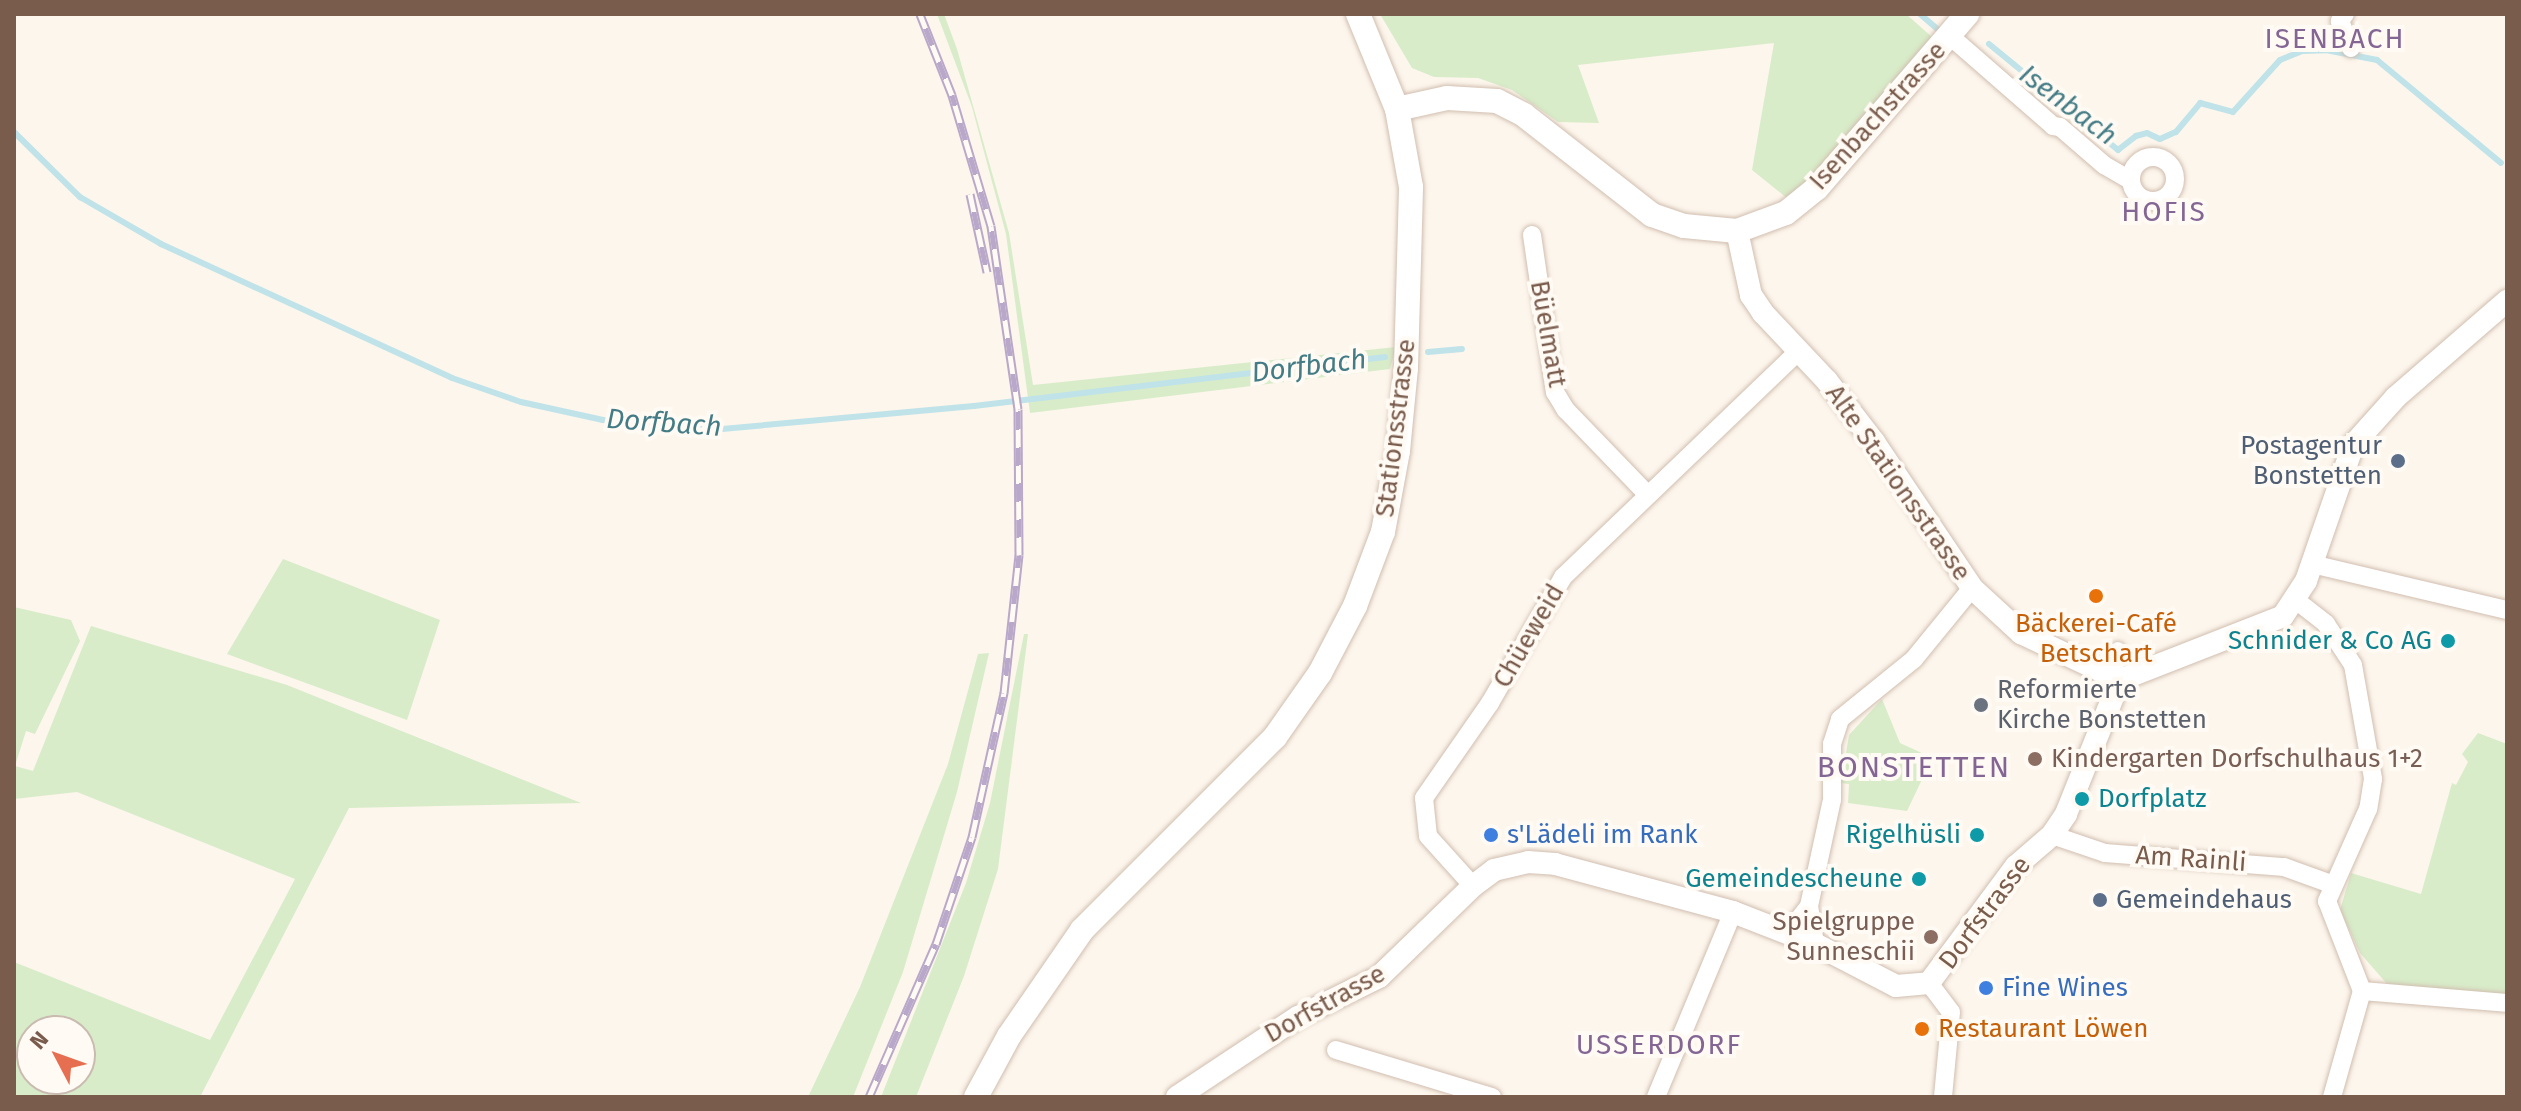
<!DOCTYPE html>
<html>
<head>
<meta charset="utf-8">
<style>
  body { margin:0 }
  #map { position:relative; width:2521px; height:1111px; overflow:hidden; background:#fdf6ec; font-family:"Fira Sans",sans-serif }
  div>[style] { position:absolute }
  .green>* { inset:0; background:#d8ecc9 }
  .stream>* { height:6px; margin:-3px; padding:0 3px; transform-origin:3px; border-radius:3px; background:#bfe3e8 }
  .roads { filter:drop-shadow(0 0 2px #d1beb0) drop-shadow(0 0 2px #d1beb0) }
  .pedestrian>* { height:14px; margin:-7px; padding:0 7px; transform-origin:7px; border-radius:7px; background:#fff }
  .minor>* { height:18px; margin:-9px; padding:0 9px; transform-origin:9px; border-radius:9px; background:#fff }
  .minor>.ring { margin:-9px; padding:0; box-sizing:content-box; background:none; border:18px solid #fff; border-radius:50% }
  .tertiary>* { height:22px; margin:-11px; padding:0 11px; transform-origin:11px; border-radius:11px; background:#fff }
  .secondary>* { height:24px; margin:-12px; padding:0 12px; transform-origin:12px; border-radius:12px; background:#fff }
  .rail>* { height:9px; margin-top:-4.5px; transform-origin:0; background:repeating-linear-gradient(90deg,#fffaf3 0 18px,#b9a8c9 0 36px); box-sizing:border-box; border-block:2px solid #b9a8c9 }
  .dots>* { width:22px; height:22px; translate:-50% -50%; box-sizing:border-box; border:4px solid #fffaf3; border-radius:50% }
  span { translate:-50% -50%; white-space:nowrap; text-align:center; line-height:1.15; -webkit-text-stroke:8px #fffaf3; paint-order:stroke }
  .street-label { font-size:26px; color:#7a5c4d }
  .service-label { font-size:26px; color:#4e5e75 }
  .right { translate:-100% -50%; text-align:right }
  .left { translate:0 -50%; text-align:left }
  .food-label { font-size:26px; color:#c56008 }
  .culture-label { font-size:26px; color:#0d838f }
  .worship-label { font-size:26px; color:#5b616d }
  .education-label { font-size:26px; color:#785e54 }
  .shop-label { font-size:26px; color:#366cbe }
  .neighbourhood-label { font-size:28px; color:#846695; letter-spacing:2px }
  .water-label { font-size:28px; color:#437c86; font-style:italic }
  .quarter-label { font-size:30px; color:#846695; letter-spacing:2px }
  .frame { position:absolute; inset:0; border:16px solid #7a5c4d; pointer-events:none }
  .north { position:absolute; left:16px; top:1015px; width:80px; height:80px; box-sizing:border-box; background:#fffaf3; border:2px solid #cabbb1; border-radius:50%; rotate:311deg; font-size:22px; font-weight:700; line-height:32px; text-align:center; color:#7a5c4d }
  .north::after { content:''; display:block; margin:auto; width:28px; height:36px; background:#e76f51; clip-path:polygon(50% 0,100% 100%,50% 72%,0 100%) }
</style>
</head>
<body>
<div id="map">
  <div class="green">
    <div style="clip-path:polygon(937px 14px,944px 14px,957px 49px,1009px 233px,1033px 385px,1396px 347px,1390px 369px,1030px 413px,1006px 234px,972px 107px)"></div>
    <div style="clip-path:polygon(1380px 14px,1906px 14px,1932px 37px,1811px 178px,1787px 198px,1752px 170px,1774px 43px,1578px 65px,1599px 123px,1558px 122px,1512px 90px,1478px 78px,1434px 77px,1412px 68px)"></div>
    <div style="clip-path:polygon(283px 559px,440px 620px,407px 720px,227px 654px)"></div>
    <div style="clip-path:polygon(evenodd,14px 607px,71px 620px,80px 641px,35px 734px,26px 731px,15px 766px,33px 771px,91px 626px,287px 685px,581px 803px,349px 808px,200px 1097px,14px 1097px,14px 962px,210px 1040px,295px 879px,77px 792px,14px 799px,14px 607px,32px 1031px,80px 1031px,80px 1079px,32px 1079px,32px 1031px)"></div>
    <div style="clip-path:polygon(1024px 634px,1028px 634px,998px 869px,964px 976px,916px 1097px,881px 1097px,966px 883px,990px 803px)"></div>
    <div style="clip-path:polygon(989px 653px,957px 792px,903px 972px,853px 1097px,808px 1097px,860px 987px,948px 764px,978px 654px)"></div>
    <div style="clip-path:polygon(1882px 699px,1900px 743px,1924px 754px,1927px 769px,1907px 811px,1848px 803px,1849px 784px,1841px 783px,1849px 735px)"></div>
    <div style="clip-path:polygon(2478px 733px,2507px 744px,2507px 997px,2388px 985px,2360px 953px,2340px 910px,2351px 873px,2421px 894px,2452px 783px,2456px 785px,2468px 762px,2462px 754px)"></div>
  </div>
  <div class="stream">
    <div style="left:1920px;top:14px;width:23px;rotate:41deg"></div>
    <div style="left:1989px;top:44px;width:167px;rotate:39.4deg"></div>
    <div style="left:2118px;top:150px;width:23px;rotate:-38deg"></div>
    <div style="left:2136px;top:136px;width:11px;rotate:-15deg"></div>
    <div style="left:2147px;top:133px;width:14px;rotate:25deg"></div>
    <div style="left:2160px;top:139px;width:17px;rotate:-24deg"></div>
    <div style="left:2176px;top:132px;width:38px;rotate:-50deg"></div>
    <div style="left:2200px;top:103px;width:34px;rotate:15deg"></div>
    <div style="left:2233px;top:112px;width:70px;rotate:-47.9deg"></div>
    <div style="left:2280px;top:60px;width:24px;rotate:-22deg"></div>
    <div style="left:2302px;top:51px;width:24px;rotate:-2deg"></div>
    <div style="left:2326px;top:50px;width:52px;rotate:11.1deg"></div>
    <div style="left:2377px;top:60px;width:161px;rotate:39.7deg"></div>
    <div style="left:14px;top:132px;width:93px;rotate:44.6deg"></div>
    <div style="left:80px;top:197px;width:94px;rotate:30.1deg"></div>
    <div style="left:161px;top:244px;width:320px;rotate:24.7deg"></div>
    <div style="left:452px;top:378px;width:73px;rotate:19.2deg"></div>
    <div style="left:521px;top:402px;width:84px;rotate:12.4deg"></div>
    <div style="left:603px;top:420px;width:108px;rotate:5.3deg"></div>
    <div style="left:711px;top:430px;width:264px;rotate:-5.2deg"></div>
    <div style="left:974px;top:406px;width:414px;rotate:-6.8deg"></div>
    <div style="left:1428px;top:352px;width:34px;rotate:-5deg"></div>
  </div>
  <div class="roads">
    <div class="pedestrian">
      <div style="left:2118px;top:649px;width:13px;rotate:86deg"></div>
    </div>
    <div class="minor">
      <div style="left:2345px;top:14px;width:9px;rotate:126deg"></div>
      <div style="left:2340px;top:21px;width:29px;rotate:68deg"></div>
      <div style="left:1950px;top:36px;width:137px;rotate:41.1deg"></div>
      <div style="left:2053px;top:126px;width:7px;rotate:8deg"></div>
      <div style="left:2060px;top:127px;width:58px;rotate:40.8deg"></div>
      <div style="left:2104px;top:165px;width:30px;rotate:30deg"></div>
      <div class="ring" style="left:2131px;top:157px;width:26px;height:26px"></div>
      <div style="left:1532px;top:235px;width:159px;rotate:81.7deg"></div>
      <div style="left:1555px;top:392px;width:21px;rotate:59deg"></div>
      <div style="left:1566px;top:410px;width:117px;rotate:46deg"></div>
      <div style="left:2312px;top:564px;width:200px;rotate:13.3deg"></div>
      <div style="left:2297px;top:601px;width:37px;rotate:38deg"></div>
      <div style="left:2326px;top:624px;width:49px;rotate:56.6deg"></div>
      <div style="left:2353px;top:665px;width:116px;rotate:80deg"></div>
      <div style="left:2373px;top:779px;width:30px;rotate:99deg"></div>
      <div style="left:2368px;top:809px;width:101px;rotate:114deg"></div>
      <div style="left:2327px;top:901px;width:97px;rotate:68.7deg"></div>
      <div style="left:2362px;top:991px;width:110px;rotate:105.8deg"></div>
      <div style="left:2052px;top:835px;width:56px;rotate:18.8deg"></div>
      <div style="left:2105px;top:853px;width:180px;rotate:4.5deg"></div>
      <div style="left:2284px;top:867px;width:50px;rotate:19.9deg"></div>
      <div style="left:1473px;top:886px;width:67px;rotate:-132deg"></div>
      <div style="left:1428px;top:836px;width:38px;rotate:-96deg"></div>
      <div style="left:1424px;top:798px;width:116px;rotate:-55.2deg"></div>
      <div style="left:1490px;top:703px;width:146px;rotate:-59.9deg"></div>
      <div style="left:1563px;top:577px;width:327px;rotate:-43.8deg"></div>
      <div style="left:1809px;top:906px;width:38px;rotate:81deg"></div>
      <div style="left:1788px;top:933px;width:34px;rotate:-52deg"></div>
      <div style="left:1809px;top:906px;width:108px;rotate:-77.8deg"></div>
      <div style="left:1832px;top:800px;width:56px;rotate:-90deg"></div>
      <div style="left:1832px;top:744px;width:26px;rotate:-72deg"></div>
      <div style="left:1840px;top:719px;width:95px;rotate:-39deg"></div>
      <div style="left:1914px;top:659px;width:92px;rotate:-50.8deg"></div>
      <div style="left:1929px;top:983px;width:36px;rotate:53deg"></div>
      <div style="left:1951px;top:1012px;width:85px;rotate:95.4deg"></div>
      <div style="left:2362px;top:991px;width:145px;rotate:4.7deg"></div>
      <div style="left:1336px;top:1050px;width:163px;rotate:16.8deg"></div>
      <div style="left:1656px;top:1097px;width:200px;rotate:-67.4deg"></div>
    </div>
    <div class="tertiary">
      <div style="left:1737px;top:231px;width:66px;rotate:77.7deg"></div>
      <div style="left:1751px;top:295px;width:22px;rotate:56deg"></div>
      <div style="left:1763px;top:313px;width:93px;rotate:46.7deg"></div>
      <div style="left:1827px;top:381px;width:77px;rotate:52.4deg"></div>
      <div style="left:1874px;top:442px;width:176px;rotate:56.1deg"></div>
      <div style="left:1972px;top:588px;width:67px;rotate:42.6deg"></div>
      <div style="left:2021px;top:633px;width:110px;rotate:25.4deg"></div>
      <div style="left:1177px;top:1097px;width:145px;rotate:-33.5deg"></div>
      <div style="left:1298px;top:1017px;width:90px;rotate:-26.3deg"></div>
      <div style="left:1379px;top:977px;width:131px;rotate:-44.1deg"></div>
      <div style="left:1473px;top:886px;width:26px;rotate:-37deg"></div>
      <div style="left:1494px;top:870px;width:35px;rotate:-13deg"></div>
      <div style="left:1528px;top:862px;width:27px;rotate:4deg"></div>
      <div style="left:1555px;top:864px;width:184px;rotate:15.1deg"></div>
      <div style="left:1733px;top:912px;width:88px;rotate:21.3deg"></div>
      <div style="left:1815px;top:944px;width:91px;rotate:27.4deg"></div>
      <div style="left:1896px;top:986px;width:33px;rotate:-5deg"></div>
      <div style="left:1929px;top:983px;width:146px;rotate:-53.4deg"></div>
      <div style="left:2016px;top:866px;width:48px;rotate:-40.7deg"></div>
      <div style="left:2052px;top:835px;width:25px;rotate:-56deg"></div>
      <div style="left:2066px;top:814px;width:144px;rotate:-68.1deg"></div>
      <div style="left:2120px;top:680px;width:175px;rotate:-21.4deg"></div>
      <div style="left:2283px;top:616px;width:42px;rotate:-56.7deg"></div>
      <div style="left:2306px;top:581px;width:144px;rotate:-70.9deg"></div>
      <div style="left:2353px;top:445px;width:64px;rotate:-48.1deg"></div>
      <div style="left:2396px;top:397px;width:147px;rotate:-40.9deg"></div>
    </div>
    <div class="secondary">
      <div style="left:1397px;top:109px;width:51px;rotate:-12.4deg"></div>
      <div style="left:1447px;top:98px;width:50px;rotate:3.4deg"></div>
      <div style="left:1497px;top:101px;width:30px;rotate:27deg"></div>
      <div style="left:1524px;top:115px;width:162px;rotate:38deg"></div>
      <div style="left:1652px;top:215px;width:34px;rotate:19deg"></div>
      <div style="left:1684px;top:226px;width:53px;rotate:5.4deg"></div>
      <div style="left:1737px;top:231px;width:52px;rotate:-20.2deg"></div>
      <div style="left:1786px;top:213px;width:40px;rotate:-39deg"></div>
      <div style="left:1817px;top:188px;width:230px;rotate:-49.2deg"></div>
      <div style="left:976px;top:1097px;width:69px;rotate:-61.6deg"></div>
      <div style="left:1009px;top:1036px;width:129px;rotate:-55.4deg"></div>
      <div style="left:1082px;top:930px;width:273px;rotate:-45deg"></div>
      <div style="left:1275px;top:737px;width:78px;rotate:-54.9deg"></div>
      <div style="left:1320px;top:673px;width:76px;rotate:-62.4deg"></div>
      <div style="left:1355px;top:606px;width:79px;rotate:-69.3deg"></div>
      <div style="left:1383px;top:532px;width:82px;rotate:-79.5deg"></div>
      <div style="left:1398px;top:451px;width:83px;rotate:-84.5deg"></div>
      <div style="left:1406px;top:368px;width:181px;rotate:-88.4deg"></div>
      <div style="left:1411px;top:187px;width:79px;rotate:-100.2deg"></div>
      <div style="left:1397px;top:109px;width:103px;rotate:-112.3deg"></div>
    </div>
  </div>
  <div class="rail">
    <div style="left:970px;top:194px;width:80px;rotate:77.7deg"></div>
    <div style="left:869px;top:1097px;width:167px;rotate:-66.4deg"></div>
    <div style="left:936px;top:944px;width:113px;rotate:-71.4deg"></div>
    <div style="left:972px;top:837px;width:148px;rotate:-77.5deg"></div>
    <div style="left:1004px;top:693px;width:139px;rotate:-83.8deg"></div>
    <div style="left:1019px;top:555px;width:146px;rotate:-90.4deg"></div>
    <div style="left:1018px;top:409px;width:185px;rotate:-98.4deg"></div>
    <div style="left:991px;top:226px;width:137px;rotate:-106.6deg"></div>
    <div style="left:952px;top:95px;width:87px;rotate:-111.6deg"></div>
  </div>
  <div class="dots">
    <div style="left:2398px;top:461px;background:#5c6f8a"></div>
    <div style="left:2096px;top:596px;background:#e8710a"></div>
    <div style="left:2448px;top:641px;background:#0f9aa8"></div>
    <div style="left:1981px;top:705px;background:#6b7280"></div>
    <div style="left:2035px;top:759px;background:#8d6e63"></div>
    <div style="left:2082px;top:799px;background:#0f9aa8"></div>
    <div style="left:1491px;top:835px;background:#3f7fe0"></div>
    <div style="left:1977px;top:835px;background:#0f9aa8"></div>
    <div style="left:1919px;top:879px;background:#0f9aa8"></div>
    <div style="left:2100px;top:900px;background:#5c6f8a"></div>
    <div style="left:1931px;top:937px;background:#8d6e63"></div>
    <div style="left:1986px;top:988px;background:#3f7fe0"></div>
    <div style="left:1922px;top:1029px;background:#e8710a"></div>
  </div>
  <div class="street-label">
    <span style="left:1878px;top:116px;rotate:-48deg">Isenbachstrasse</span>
    <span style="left:1548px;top:334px;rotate:80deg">Büelmatt</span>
    <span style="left:1396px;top:428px;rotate:-83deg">Stationsstrasse</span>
    <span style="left:1898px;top:483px;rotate:55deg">Alte Stationsstrasse</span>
    <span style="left:1529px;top:636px;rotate:-60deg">Chüeweid</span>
    <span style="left:2191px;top:859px;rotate:4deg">Am Rainli</span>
    <span style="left:1985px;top:913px;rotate:-53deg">Dorfstrasse</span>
    <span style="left:1325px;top:1004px;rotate:-29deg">Dorfstrasse</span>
  </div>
  <div class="service-label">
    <span class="right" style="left:2382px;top:461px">Postagentur<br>Bonstetten</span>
    <span class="left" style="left:2116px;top:900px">Gemeindehaus</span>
  </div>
  <div class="food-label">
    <span style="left:2096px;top:639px">Bäckerei-Café<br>Betschart</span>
    <span class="left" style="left:1938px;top:1029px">Restaurant Löwen</span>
  </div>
  <div class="culture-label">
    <span class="right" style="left:2432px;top:641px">Schnider &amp; Co AG</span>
    <span class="left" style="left:2098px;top:799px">Dorfplatz</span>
    <span class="right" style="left:1961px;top:835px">Rigelhüsli</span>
    <span class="right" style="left:1903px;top:879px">Gemeindescheune</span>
  </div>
  <div class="worship-label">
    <span class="left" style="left:1997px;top:705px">Reformierte<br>Kirche Bonstetten</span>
  </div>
  <div class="education-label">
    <span class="left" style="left:2051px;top:759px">Kindergarten Dorfschulhaus 1+2</span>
    <span class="right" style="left:1915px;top:937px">Spielgruppe<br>Sunneschii</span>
  </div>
  <div class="shop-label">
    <span class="left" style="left:1507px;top:835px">s'Lädeli im Rank</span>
    <span class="left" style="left:2002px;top:988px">Fine Wines</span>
  </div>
  <div class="neighbourhood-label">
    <span style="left:2335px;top:39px">ISENBACH</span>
    <span style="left:2164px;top:212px">HOFIS</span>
    <span style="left:1659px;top:1045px">USSERDORF</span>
  </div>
  <div class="water-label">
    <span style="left:2068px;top:105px;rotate:37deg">Isenbach</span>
    <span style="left:1309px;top:366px;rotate:-7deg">Dorfbach</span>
    <span style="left:664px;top:423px;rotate:4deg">Dorfbach</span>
  </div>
  <div class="quarter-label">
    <span style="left:1914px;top:767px">BONSTETTEN</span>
  </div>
  <div class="frame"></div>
  <div class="north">N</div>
</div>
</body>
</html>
